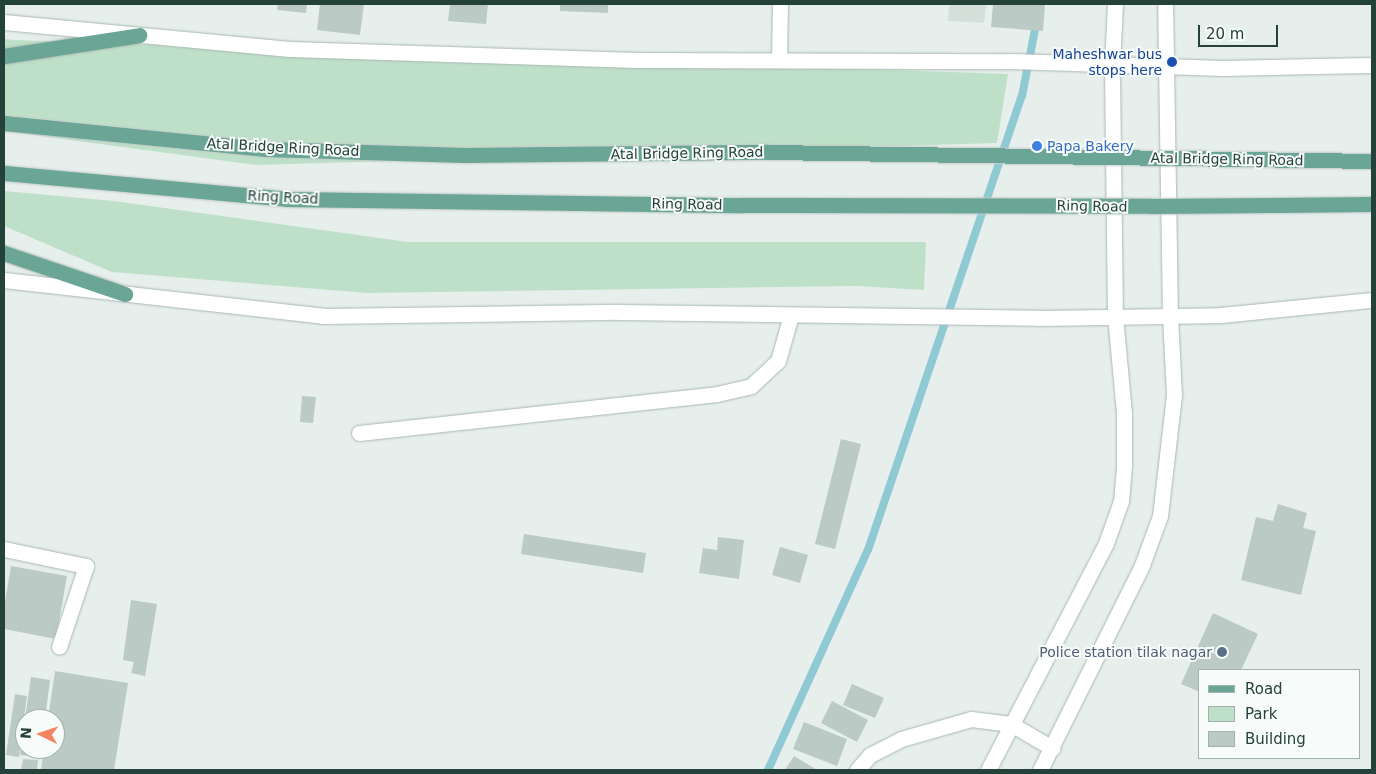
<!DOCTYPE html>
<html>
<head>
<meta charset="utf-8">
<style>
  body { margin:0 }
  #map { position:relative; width:1376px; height:774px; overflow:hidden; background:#e6efeb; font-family:"DejaVu Sans",sans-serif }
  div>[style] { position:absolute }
  .built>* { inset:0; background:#d4dfda }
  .green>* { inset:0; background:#bfe0c8 }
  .stream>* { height:8px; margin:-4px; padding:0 4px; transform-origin:4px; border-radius:4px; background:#8ec9d4 }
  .building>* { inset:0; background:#bbcac4 }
  .roads { filter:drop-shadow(0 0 1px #a8b8b2) drop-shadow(0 0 1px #a8b8b2) }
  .street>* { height:15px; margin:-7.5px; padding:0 7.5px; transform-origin:7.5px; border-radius:7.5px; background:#fff }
  .secondary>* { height:15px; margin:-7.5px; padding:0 7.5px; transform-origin:7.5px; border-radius:7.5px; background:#fff }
  .primary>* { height:15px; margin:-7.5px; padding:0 7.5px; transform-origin:7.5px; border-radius:7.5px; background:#6aa596 }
  .bridges { filter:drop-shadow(0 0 1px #c2cac8) drop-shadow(0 0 1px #c2cac8) }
  .primary-bridge>* { height:15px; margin:-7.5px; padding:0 7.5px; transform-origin:7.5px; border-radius:7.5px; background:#6aa596 }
  .dots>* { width:14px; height:14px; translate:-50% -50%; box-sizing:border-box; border:2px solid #f7fbf9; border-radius:50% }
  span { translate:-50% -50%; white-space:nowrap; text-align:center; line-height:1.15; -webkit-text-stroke:4px #f7fbf9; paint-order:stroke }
  .transit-label { font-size:14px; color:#164399 }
  .right { translate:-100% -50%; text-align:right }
  .shop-label { font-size:14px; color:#366cbe }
  .left { translate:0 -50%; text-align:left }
  .street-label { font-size:14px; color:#24423a }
  .service-label { font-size:14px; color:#4e5e75 }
  .frame { position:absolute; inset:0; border:5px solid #24423a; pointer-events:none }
  .legend { position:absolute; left:1198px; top:669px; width:162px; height:90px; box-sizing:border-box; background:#f7fbf9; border:1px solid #a3b1ad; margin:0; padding:6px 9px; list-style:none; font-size:15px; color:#24423a }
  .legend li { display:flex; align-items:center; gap:10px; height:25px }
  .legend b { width:25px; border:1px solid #a3b1ad }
  .north { position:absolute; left:15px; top:709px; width:50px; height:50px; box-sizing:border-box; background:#f7fbf9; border:1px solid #a3b1ad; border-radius:50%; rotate:274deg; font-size:14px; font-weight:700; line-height:20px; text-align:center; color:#24423a }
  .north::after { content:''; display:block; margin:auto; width:18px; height:22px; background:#f4845f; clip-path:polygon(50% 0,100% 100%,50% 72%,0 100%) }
  .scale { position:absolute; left:1198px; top:25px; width:80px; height:22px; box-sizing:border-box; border:2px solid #24423a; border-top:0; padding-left:6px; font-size:15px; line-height:18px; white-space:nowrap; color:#24423a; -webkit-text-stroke:4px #f7fbf9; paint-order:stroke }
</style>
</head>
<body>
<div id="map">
  <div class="built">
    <div style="clip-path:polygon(949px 4px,986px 4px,984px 23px,948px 21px)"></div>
  </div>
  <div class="green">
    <div style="clip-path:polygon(4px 39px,16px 40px,1008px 74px,997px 143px,256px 165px,4px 131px)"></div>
    <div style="clip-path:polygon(4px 191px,114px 201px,408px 242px,926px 242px,924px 290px,857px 286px,367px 293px,112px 272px,4px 226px)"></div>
  </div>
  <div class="stream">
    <div style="left:768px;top:770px;width:242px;rotate:-65.6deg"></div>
    <div style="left:868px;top:550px;width:479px;rotate:-71.3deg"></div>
    <div style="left:1022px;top:96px;width:94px;rotate:-78.9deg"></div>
  </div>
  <div class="building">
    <div style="clip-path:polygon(278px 4px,307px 4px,306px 13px,277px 10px)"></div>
    <div style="clip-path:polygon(320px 4px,364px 4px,360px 35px,317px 30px)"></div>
    <div style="clip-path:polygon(450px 4px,488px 4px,486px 24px,448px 21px)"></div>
    <div style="clip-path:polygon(560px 4px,608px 4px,608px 13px,560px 11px)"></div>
    <div style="clip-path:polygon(993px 4px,1045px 4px,1043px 31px,991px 27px)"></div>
    <div style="clip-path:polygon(302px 396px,316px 397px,313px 423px,300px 422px)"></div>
    <div style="clip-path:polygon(841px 439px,861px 444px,835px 549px,815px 544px)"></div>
    <div style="clip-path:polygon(1278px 504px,1307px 513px,1303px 528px,1316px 531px,1301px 595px,1241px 580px,1256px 517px,1273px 521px)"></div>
    <div style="clip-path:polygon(524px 534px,646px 553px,643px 573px,521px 554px)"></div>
    <div style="clip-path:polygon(718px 537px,744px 540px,739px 579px,699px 573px,703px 548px,717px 550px)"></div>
    <div style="clip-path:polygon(780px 547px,808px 555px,800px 583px,772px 575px)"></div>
    <div style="clip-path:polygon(11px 566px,67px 576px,56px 639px,4px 629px,4px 608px)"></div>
    <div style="clip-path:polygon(131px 600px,157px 604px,145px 676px,131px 673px,134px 662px,123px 660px)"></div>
    <div style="clip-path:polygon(1213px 613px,1258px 634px,1241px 670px,1200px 670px,1200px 692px,1181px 684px)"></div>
    <div style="clip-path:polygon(55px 671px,128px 683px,114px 770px,41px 770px,44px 749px,55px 749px,55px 719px,48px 719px)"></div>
    <div style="clip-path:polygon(31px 677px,50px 680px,45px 719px,25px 719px)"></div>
    <div style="clip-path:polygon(852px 684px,884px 698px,875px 718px,843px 705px)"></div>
    <div style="clip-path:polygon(15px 694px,27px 696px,19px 757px,6px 755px)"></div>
    <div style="clip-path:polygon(832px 701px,868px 720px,857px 742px,821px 723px)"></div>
    <div style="clip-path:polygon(804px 722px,847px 739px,837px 766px,793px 749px)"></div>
    <div style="clip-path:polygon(24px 730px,25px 749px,41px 749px,40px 757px,20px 755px)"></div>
    <div style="clip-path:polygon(794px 756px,817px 770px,785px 770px)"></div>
    <div style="clip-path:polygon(23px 759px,38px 760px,37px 770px,21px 770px)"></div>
  </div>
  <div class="roads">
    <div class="street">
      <div style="left:779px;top:59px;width:55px;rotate:-89deg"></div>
      <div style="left:359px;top:433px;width:360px;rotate:-6.2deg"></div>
      <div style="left:717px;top:394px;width:35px;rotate:-13deg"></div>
      <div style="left:751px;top:386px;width:37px;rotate:-43deg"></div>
      <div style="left:778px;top:361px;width:48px;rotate:-74.2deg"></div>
      <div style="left:4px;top:549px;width:84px;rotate:11.7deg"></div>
      <div style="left:86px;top:566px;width:85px;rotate:108.4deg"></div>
    </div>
    <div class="secondary">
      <div style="left:4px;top:22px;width:287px;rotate:5.4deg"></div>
      <div style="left:290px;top:49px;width:347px;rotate:1.8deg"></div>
      <div style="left:637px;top:60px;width:375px;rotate:0.2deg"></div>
      <div style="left:1012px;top:61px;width:211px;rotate:1.9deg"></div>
      <div style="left:1223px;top:68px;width:149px;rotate:-1.2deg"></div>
      <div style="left:4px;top:280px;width:321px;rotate:6.4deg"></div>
      <div style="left:323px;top:316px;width:297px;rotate:-0.8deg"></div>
      <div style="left:620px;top:312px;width:418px;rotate:0.8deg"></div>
      <div style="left:1038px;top:318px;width:183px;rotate:-0.9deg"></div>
      <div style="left:1221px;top:315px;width:152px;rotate:-5.7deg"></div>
      <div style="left:857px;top:770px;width:20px;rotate:-49deg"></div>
      <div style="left:870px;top:755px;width:35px;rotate:-27deg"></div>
      <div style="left:901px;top:739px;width:73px;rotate:-15.9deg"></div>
      <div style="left:971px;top:719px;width:40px;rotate:7.1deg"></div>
      <div style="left:1011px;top:724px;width:48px;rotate:30.3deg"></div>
      <div style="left:988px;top:770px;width:256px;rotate:-62.5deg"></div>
      <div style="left:1106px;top:543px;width:45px;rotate:-70.3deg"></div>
      <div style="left:1121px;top:501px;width:38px;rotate:-85deg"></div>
      <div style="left:1124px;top:463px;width:50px;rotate:-90deg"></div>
      <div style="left:1124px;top:413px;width:97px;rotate:-95.3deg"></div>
      <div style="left:1115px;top:316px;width:251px;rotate:-90.7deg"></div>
      <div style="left:1112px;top:65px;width:61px;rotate:-87.2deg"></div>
      <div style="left:1040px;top:770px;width:229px;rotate:-63.5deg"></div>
      <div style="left:1142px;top:565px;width:52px;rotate:-69.8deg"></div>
      <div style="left:1160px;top:516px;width:122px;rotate:-83.4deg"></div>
      <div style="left:1174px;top:395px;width:79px;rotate:-92.9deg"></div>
      <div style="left:1170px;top:316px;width:312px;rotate:-90.9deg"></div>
    </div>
    <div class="primary">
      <div style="left:4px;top:56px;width:137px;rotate:-8.8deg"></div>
      <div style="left:4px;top:253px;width:128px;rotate:18.7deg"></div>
    </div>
  </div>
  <div class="bridges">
    <div class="primary-bridge">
      <div style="left:4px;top:123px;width:263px;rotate:5.7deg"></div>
      <div style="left:266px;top:149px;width:199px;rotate:1.7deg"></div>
      <div style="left:465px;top:155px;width:303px;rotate:-0.6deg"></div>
      <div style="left:768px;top:152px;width:604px;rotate:0.85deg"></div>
      <div style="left:4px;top:173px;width:284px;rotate:5.2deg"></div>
      <div style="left:287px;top:199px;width:455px;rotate:0.8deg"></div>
      <div style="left:742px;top:205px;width:408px;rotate:0.1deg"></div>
      <div style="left:1150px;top:206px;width:222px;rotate:-0.5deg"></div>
    </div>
  </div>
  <div class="dots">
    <div style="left:1172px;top:62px;background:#1a4fb4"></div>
    <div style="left:1037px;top:146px;background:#3f7fe0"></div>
    <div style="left:1222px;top:652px;background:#5c6f8a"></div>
  </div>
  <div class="transit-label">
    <span class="right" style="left:1162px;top:62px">Maheshwar bus<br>stops here</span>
  </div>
  <div class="shop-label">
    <span class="left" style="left:1047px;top:146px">Papa Bakery</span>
  </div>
  <div class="street-label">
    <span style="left:283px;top:147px;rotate:3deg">Atal Bridge Ring Road</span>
    <span style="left:687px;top:153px;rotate:-1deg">Atal Bridge Ring Road</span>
    <span style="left:1227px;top:159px;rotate:1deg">Atal Bridge Ring Road</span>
    <span style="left:283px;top:197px;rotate:3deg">Ring Road</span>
    <span style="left:687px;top:204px;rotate:1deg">Ring Road</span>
    <span style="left:1092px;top:206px;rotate:1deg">Ring Road</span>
  </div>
  <div class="service-label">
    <span class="right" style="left:1212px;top:652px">Police station tilak nagar</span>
  </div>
  <div class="frame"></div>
  <ul class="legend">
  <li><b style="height:6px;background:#6aa596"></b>Road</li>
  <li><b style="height:14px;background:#bfe0c8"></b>Park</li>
  <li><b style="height:14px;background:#bbcac4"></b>Building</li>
  </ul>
  <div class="north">N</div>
  <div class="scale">20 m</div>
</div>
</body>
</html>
